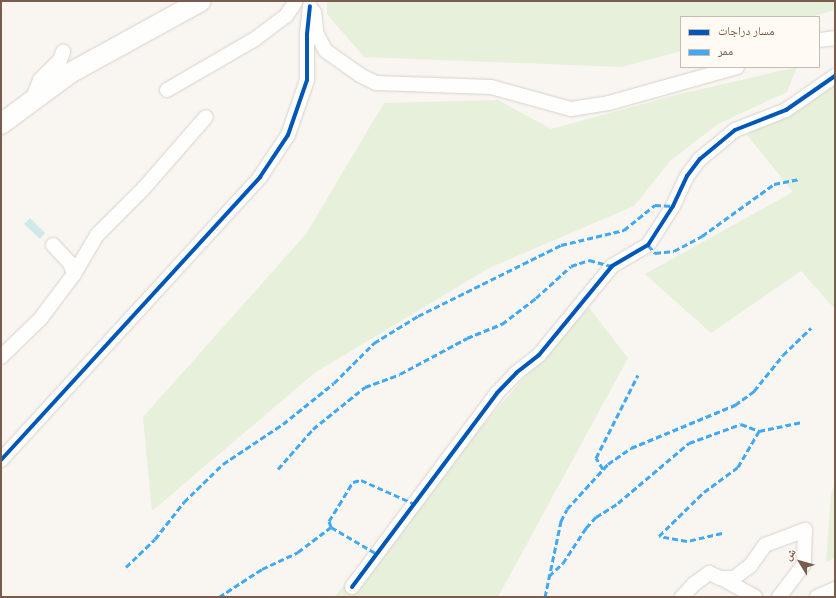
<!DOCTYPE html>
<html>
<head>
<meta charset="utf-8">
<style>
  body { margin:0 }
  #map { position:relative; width:836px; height:598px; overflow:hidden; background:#f9f5f0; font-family:Figtree,"Noto Naskh Arabic",sans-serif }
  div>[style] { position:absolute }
  .green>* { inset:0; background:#e7f0db }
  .water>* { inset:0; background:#d0e8ea }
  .roads { filter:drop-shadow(0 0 1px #d7d1cb) drop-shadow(0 0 1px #d7d1cb) }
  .street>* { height:14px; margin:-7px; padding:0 7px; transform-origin:7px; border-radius:7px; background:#fefefd }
  .secondary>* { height:20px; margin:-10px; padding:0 10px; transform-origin:10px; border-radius:10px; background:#fefefd }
  .quiet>* { height:3px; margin-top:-1.5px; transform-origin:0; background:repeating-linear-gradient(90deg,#3fa9f5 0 6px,transparent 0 9px) }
  .cycleway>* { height:4px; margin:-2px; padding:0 2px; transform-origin:2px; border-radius:2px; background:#0057b8 }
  span { translate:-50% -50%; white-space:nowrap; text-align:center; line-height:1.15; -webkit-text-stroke:4px #fffaf3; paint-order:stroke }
  .frame { position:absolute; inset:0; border:2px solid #7a5c4d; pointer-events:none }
  .legend { position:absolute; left:680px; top:16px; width:140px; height:52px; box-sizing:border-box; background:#fffaf3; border:1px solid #cabbb1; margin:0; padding:5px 7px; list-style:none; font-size:12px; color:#7a5c4d }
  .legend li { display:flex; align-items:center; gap:8px; height:20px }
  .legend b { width:20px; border:1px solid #cabbb1 }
  .north { position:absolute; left:780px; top:542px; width:40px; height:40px; -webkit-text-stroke:3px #fffaf3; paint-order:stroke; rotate:307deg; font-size:11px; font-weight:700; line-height:16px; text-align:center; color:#7a5c4d }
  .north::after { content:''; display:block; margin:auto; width:14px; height:18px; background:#7a5c4d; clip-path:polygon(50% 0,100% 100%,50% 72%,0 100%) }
</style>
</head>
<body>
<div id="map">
  <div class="green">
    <div style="clip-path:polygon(327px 1px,835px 1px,835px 10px,810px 17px,681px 17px,681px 51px,621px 67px,364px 57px,327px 14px)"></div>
    <div style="clip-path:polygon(797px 67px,787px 92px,718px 124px,670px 161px,634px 206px,489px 268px,316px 372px,152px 511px,143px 417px,306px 234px,384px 103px,498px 100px,551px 129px,676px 95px)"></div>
    <div style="clip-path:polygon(835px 80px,835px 309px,801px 271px,711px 333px,645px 274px,793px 192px,747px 135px)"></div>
    <div style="clip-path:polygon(587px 305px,628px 358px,498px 597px,334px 597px)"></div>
    <div style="clip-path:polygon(835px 482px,835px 558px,826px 562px,831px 495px)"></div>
  </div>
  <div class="water">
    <div style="clip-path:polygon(30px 218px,45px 233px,40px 239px,24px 224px)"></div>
  </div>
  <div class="roads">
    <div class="street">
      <div style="left:314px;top:12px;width:23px;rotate:83deg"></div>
      <div style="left:317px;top:35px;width:18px;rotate:61deg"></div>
      <div style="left:326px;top:51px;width:42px;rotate:35.2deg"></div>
      <div style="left:360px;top:75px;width:18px;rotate:27deg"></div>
      <div style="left:376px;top:83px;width:115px;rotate:2deg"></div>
      <div style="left:491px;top:87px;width:83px;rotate:15.4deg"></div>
      <div style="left:571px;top:109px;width:38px;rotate:-9deg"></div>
      <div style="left:609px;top:103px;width:133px;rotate:-15.7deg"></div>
      <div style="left:819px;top:40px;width:16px;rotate:-7deg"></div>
      <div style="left:167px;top:90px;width:102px;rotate:-30.1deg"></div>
      <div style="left:255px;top:39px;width:39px;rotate:-37deg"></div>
      <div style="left:286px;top:16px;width:18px;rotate:-56deg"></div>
      <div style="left:32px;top:100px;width:22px;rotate:-68deg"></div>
      <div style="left:40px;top:80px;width:28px;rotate:-45deg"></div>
      <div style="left:60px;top:60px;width:9px;rotate:-69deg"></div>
      <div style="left:53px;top:245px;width:25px;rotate:47deg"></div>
      <div style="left:70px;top:263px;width:12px;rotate:70deg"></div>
      <div style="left:1px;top:357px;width:56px;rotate:-44.3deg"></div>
      <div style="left:41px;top:318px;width:55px;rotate:-53.1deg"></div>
      <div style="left:74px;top:274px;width:45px;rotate:-59.5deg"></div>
      <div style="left:97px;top:235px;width:66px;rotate:-45deg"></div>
      <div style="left:144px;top:188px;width:94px;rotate:-48.9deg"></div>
      <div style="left:1px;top:460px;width:384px;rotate:-47.5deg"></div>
      <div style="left:260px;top:177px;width:50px;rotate:-56.3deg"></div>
      <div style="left:288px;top:135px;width:58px;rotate:-70.9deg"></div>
      <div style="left:307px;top:80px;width:46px;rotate:-90deg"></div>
      <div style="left:307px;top:34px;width:28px;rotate:-84deg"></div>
      <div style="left:721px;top:578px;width:39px;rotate:29deg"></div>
      <div style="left:352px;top:587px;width:242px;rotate:-53.2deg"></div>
      <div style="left:497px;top:393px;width:28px;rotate:-46deg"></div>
      <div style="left:516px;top:373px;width:29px;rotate:-38deg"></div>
      <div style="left:539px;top:355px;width:115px;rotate:-50.6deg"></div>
      <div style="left:612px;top:266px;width:42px;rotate:-30.3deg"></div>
      <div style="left:648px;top:245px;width:46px;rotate:-57.3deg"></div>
      <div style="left:673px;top:206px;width:33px;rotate:-65deg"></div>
      <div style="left:687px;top:176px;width:21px;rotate:-53deg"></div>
      <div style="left:700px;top:159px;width:45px;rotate:-39.6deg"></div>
      <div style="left:735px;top:130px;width:55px;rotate:-21.4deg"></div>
      <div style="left:786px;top:110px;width:60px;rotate:-34.8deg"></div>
      <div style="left:682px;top:597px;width:18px;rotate:-47deg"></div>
      <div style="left:694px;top:584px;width:19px;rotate:-36deg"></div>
      <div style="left:709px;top:573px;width:12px;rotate:24deg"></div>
      <div style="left:720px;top:578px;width:14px"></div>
      <div style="left:734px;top:578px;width:20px;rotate:-37deg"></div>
      <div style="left:750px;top:566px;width:26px;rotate:-54deg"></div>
      <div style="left:765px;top:545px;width:43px;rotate:-20.6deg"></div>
      <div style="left:805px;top:530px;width:34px;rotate:92deg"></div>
      <div style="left:804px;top:564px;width:41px;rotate:127.1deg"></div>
      <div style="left:817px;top:597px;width:20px;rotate:-24deg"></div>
    </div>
    <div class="secondary">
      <div style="left:1px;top:124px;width:86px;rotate:-36.5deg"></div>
      <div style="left:70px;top:73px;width:149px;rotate:-28.8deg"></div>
    </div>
  </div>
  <div class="quiet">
    <div style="left:648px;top:245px;width:11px;rotate:49deg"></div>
    <div style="left:655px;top:253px;width:19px;rotate:-6deg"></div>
    <div style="left:674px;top:251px;width:32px;rotate:-28deg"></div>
    <div style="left:702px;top:236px;width:89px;rotate:-35.8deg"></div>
    <div style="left:774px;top:184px;width:26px;rotate:-11deg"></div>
    <div style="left:278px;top:469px;width:53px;rotate:-48.8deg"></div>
    <div style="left:313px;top:429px;width:67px;rotate:-38.9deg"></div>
    <div style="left:365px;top:387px;width:37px;rotate:-20deg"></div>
    <div style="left:400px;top:374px;width:76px;rotate:-28.2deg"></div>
    <div style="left:467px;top:338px;width:38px;rotate:-22deg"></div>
    <div style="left:502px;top:324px;width:43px;rotate:-37.4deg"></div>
    <div style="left:536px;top:298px;width:47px;rotate:-42.4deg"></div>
    <div style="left:571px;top:266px;width:19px;rotate:-18deg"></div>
    <div style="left:589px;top:260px;width:24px;rotate:15deg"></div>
    <div style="left:603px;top:469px;width:13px;rotate:-122deg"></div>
    <div style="left:596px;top:458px;width:93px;rotate:-63.2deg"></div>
    <div style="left:331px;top:527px;width:6px;rotate:-108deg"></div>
    <div style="left:329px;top:521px;width:19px;rotate:-58deg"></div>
    <div style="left:339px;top:505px;width:27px;rotate:-59deg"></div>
    <div style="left:353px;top:482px;width:8px;rotate:-14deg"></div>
    <div style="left:361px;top:480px;width:59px;rotate:24deg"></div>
    <div style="left:722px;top:533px;width:36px;rotate:167deg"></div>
    <div style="left:687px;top:541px;width:28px;rotate:-170deg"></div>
    <div style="left:659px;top:536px;width:63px;rotate:-44.4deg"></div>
    <div style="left:704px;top:492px;width:42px;rotate:-36.3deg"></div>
    <div style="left:738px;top:467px;width:42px;rotate:-59.7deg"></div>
    <div style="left:126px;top:567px;width:40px;rotate:-44deg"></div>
    <div style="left:155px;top:539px;width:47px;rotate:-51.9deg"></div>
    <div style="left:184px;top:502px;width:54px;rotate:-44.3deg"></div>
    <div style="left:223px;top:464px;width:72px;rotate:-33.7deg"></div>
    <div style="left:283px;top:424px;width:65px;rotate:-38.8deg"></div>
    <div style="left:334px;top:383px;width:57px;rotate:-45deg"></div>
    <div style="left:374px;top:343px;width:52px;rotate:-31.5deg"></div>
    <div style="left:418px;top:316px;width:160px;rotate:-26.4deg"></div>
    <div style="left:561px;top:245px;width:65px;rotate:-13.4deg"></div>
    <div style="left:624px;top:230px;width:40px;rotate:-39deg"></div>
    <div style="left:655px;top:205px;width:18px;rotate:3deg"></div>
    <div style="left:549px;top:576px;width:19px;rotate:-43deg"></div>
    <div style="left:563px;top:563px;width:42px;rotate:-56.7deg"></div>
    <div style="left:586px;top:528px;width:15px;rotate:-48deg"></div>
    <div style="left:596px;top:517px;width:26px;rotate:-32deg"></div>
    <div style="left:618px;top:503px;width:93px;rotate:-40.2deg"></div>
    <div style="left:689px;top:443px;width:55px;rotate:-20.1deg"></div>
    <div style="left:741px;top:424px;width:19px;rotate:21deg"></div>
    <div style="left:759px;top:431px;width:44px;rotate:-11.8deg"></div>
    <div style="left:219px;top:597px;width:51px;rotate:-33.1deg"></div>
    <div style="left:262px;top:569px;width:40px;rotate:-25deg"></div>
    <div style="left:298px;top:552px;width:41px;rotate:-37.1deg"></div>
    <div style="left:331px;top:527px;width:53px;rotate:30.4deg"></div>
    <div style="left:545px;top:597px;width:78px;rotate:-78.1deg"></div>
    <div style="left:561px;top:521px;width:13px;rotate:-63deg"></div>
    <div style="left:567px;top:509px;width:61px;rotate:-47.7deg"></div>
    <div style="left:608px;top:464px;width:28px;rotate:-35deg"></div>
    <div style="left:631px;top:448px;width:113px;rotate:-22.5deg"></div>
    <div style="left:735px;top:405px;width:24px;rotate:-36deg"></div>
    <div style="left:754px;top:391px;width:46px;rotate:-51.1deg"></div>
    <div style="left:783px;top:355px;width:39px;rotate:-44deg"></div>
  </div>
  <div class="cycleway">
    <div style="left:1px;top:460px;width:384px;rotate:-47.5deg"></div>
    <div style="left:260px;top:177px;width:50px;rotate:-56.3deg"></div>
    <div style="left:288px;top:135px;width:58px;rotate:-70.9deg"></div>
    <div style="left:307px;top:80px;width:46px;rotate:-90deg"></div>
    <div style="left:307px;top:34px;width:28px;rotate:-84deg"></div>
    <div style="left:352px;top:587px;width:242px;rotate:-53.2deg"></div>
    <div style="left:497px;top:393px;width:28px;rotate:-46deg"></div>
    <div style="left:516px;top:373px;width:29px;rotate:-38deg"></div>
    <div style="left:539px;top:355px;width:115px;rotate:-50.6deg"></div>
    <div style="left:612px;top:266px;width:42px;rotate:-30.3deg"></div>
    <div style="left:648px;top:245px;width:46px;rotate:-57.3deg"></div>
    <div style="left:673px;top:206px;width:33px;rotate:-65deg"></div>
    <div style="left:687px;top:176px;width:21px;rotate:-53deg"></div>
    <div style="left:700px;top:159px;width:45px;rotate:-39.6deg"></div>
    <div style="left:735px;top:130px;width:55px;rotate:-21.4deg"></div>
    <div style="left:786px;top:110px;width:60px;rotate:-34.8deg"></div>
  </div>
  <div class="frame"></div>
  <ul class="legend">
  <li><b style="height:5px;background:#0057b8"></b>مسار دراجات</li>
  <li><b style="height:5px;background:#3fa9f5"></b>ممر</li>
  </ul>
  <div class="north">ش</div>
</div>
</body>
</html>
